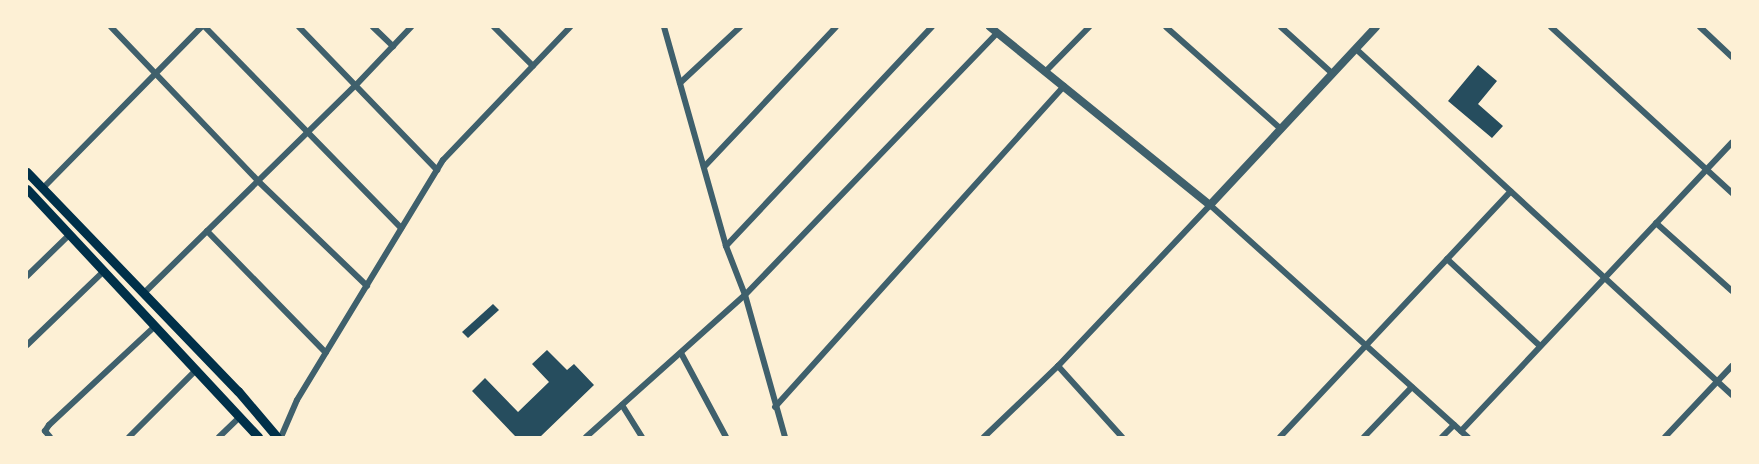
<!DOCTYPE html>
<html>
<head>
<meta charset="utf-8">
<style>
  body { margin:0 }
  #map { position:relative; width:1759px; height:464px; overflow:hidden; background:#fdf0d5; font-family:Arial,sans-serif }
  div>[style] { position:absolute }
  .building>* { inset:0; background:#264d5e }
  .minor>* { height:6px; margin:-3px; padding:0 3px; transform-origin:3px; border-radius:3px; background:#3f606c }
  .tertiary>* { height:8px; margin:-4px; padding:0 4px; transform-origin:4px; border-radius:4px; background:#3f606c }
  .secondary>* { height:9px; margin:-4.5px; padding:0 4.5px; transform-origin:4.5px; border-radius:4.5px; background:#003049 }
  span { translate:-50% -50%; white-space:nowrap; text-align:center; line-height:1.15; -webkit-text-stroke:4.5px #fdf0d5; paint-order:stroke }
  .frame { position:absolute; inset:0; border:28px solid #fdf0d5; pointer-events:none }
</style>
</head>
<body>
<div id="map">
  <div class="building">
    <div style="clip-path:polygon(1478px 65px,1497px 81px,1478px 104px,1503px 126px,1492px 138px,1448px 101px)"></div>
    <div style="clip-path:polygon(493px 304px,499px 310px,468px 338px,462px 332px)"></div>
    <div style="clip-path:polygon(547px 350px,567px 370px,574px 364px,594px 385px,540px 437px,516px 437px,472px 391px,485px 378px,518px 412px,549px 382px,532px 364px)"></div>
  </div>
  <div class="minor">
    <div style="left:111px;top:27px;width:214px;rotate:46.3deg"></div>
    <div style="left:259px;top:182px;width:150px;rotate:43.9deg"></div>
    <div style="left:205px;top:27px;width:281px;rotate:45.7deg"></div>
    <div style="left:299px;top:27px;width:199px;rotate:46deg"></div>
    <div style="left:373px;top:27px;width:28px;rotate:44deg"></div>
    <div style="left:494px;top:27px;width:55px;rotate:45deg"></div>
    <div style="left:1166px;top:27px;width:154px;rotate:41.6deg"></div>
    <div style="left:1281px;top:27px;width:70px;rotate:42.1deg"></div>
    <div style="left:1551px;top:27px;width:246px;rotate:42.5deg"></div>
    <div style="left:1700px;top:27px;width:44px;rotate:43.2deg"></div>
    <div style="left:1356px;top:49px;width:511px;rotate:42.62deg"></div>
    <div style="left:1045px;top:72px;width:63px;rotate:-45.6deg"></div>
    <div style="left:680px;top:83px;width:82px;rotate:-43deg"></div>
    <div style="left:704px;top:167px;width:192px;rotate:-46.7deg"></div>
    <div style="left:43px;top:188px;width:226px;rotate:-45.5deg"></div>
    <div style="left:1656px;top:223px;width:102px;rotate:41.8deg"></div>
    <div style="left:207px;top:231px;width:170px;rotate:45.7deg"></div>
    <div style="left:726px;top:246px;width:301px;rotate:-46.8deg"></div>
    <div style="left:1447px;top:259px;width:127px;rotate:43.1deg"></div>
    <div style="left:27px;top:276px;width:60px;rotate:-44.3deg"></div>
    <div style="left:144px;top:293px;width:297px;rotate:-44.5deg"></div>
    <div style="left:356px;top:85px;width:80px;rotate:-46.5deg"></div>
    <div style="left:27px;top:345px;width:107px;rotate:-43.9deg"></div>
    <div style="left:681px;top:353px;width:95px;rotate:61.8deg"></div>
    <div style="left:1058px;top:366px;width:96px;rotate:48deg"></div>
    <div style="left:622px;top:405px;width:38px;rotate:58deg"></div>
    <div style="left:775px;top:407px;width:432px;rotate:-48deg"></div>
    <div style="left:1461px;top:431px;width:396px;rotate:-46.8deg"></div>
    <div style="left:50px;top:437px;width:8px;rotate:-130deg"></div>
    <div style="left:45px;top:431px;width:7px;rotate:-56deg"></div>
    <div style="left:49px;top:425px;width:145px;rotate:-43deg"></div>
    <div style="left:129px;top:437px;width:95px;rotate:-45deg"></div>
    <div style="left:219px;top:437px;width:29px;rotate:-44deg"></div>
    <div style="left:281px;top:437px;width:40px;rotate:-66.6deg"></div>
    <div style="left:297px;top:400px;width:281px;rotate:-58.7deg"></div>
    <div style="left:443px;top:160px;width:184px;rotate:-46.3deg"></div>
    <div style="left:586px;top:437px;width:213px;rotate:-41.8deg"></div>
    <div style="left:745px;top:295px;width:53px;rotate:-111.2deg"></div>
    <div style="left:726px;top:246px;width:228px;rotate:-105.8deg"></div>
    <div style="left:785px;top:437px;width:148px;rotate:-105.7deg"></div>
    <div style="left:745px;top:295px;width:364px;rotate:-46.1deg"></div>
    <div style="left:984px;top:437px;width:103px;rotate:-43.8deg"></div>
    <div style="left:1058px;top:366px;width:221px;rotate:-46.6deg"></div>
    <div style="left:1210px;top:205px;width:347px;rotate:42deg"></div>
    <div style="left:1280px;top:437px;width:337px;rotate:-46.8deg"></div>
    <div style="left:1364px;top:437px;width:69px;rotate:-46.2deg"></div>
    <div style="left:1442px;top:437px;width:17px;rotate:-45deg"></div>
    <div style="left:1665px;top:437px;width:98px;rotate:-46.7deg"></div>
  </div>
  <div class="tertiary">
    <div style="left:990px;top:27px;width:283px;rotate:39deg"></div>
    <div style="left:1210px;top:205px;width:243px;rotate:-47deg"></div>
  </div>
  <div class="secondary">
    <div style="left:27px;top:172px;width:304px;rotate:46.1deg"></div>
    <div style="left:238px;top:391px;width:60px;rotate:49.7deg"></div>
    <div style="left:27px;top:189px;width:339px;rotate:47deg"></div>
  </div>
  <div class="frame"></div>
</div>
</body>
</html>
